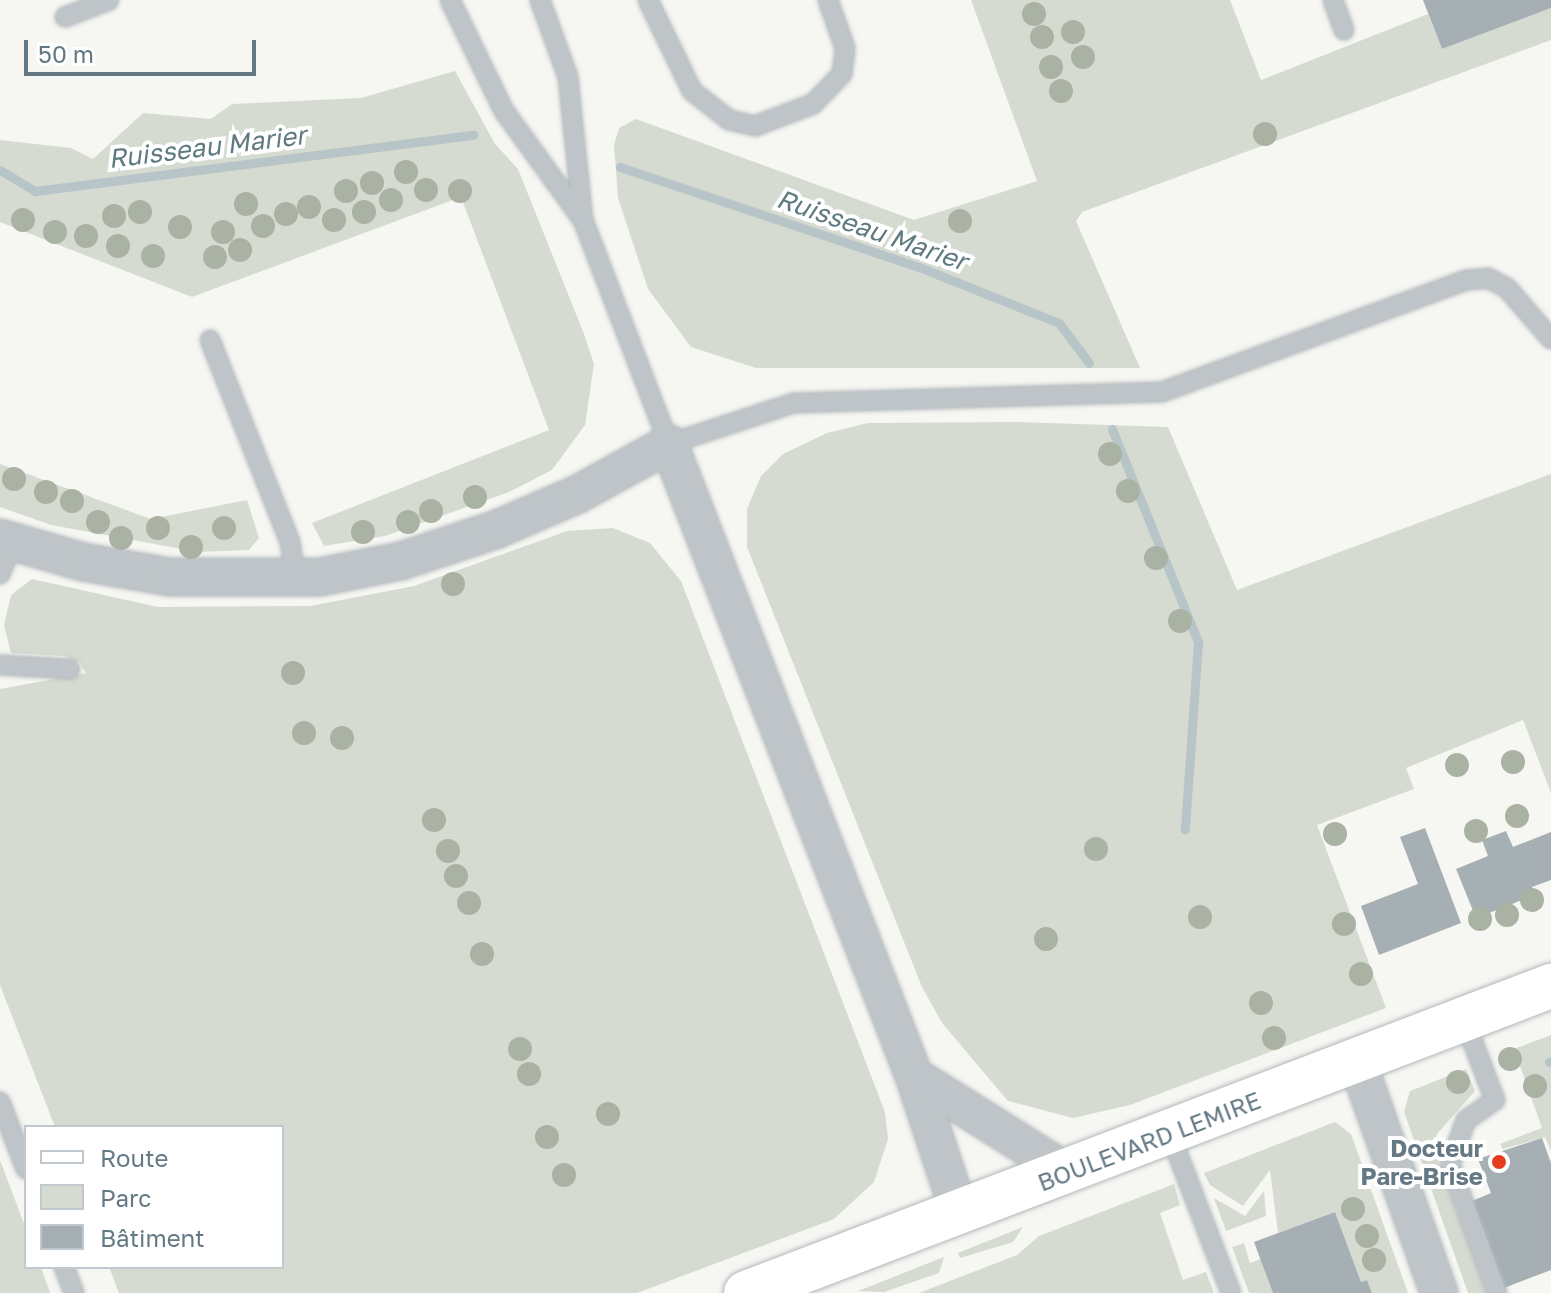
<!DOCTYPE html>
<html>
<head>
<meta charset="utf-8">
<style>
  body { margin:0 }
  #map { position:relative; width:1551px; height:1293px; overflow:hidden; background:#f6f6f2; font-family:"Golos Text",sans-serif }
  div>[style] { position:absolute }
  .green>* { inset:0; background:#d6dbd1 }
  .stream>* { height:9px; margin:-4.5px; padding:0 4.5px; transform-origin:4.5px; border-radius:4.5px; background:#b7c5c8 }
  .building>* { inset:0; background:#a6b0b4 }
  .roads { filter:drop-shadow(0 0 2px #b1b8bb) drop-shadow(0 0 2px #b1b8bb) }
  .service>* { height:18px; margin:-9px; padding:0 9px; transform-origin:9px; border-radius:9px; background:#bec4c7 }
  .minor>* { height:36px; margin:-18px; padding:0 18px; transform-origin:18px; border-radius:18px; background:#bec4c7 }
  .secondary>* { height:44px; margin:-22px; padding:0 22px; transform-origin:22px; border-radius:22px; background:#fff }
  .trees>* { width:24px; height:24px; margin:-12px; border-radius:50%; background:#a9b2a3 }
  .dots>* { width:22px; height:22px; translate:-50% -50%; box-sizing:border-box; border:4px solid #fff; border-radius:50% }
  span { translate:-50% -50%; white-space:nowrap; text-align:center; line-height:1.15; -webkit-text-stroke:8px #fff; paint-order:stroke }
  .street-label { font-size:24px; color:#647984 }
  .poi-label { font-size:24px; color:#647984; font-weight:700 }
  .right { translate:-100% -50%; text-align:right }
  .water-label { font-size:26px; color:#5f7b81; font-style:italic }
  .legend { position:absolute; left:24px; top:1125px; width:260px; height:144px; box-sizing:border-box; background:#fff; border:2px solid #c1c9ce; margin:0; padding:10px 14px; list-style:none; font-size:24px; color:#647984 }
  .legend li { display:flex; align-items:center; gap:16px; height:40px }
  .legend b { width:40px; border:2px solid #c1c9ce }
  .scale { position:absolute; left:24px; top:40px; width:232px; height:36px; box-sizing:border-box; border:4px solid #647984; border-top:0; padding-left:10px; font-size:24px; line-height:28px; white-space:nowrap; color:#647984; -webkit-text-stroke:6px #fff; paint-order:stroke }
</style>
</head>
<body>
<div id="map">
  <div class="green">
    <div style="clip-path:polygon(971px 0,1230px 0,1261px 80px,1428px 14px,1442px 49px,1551px 8px,1551px 40px,1082px 212px,1076px 221px,1140px 368px,756px 368px,691px 347px,648px 289px,618px 198px,614px 145px,619px 128px,636px 119px,914px 220px,1037px 181px)"></div>
    <div style="clip-path:polygon(455px 71px,495px 144px,518px 169px,584px 334px,594px 364px,585px 425px,552px 470px,509px 492px,385px 536px,324px 546px,312px 523px,549px 430px,461px 197px,192px 297px,0 222px,0 140px,71px 148px,93px 159px,143px 113px,211px 119px,232px 104px,361px 98px)"></div>
    <div style="clip-path:polygon(1017px 422px,1168px 427px,1237px 590px,1551px 474px,1551px 793px,1523px 720px,1406px 768px,1414px 789px,1317px 825px,1386px 1008px,1130px 1105px,1073px 1118px,1008px 1101px,942px 1023px,922px 987px,747px 547px,747px 509px,761px 476px,783px 454px,827px 433px,868px 423px)"></div>
    <div style="clip-path:polygon(0 464px,151px 519px,247px 500px,259px 538px,249px 550px,198px 552px,51px 525px,0 507px)"></div>
    <div style="clip-path:polygon(613px 528px,650px 543px,681px 581px,885px 1112px,888px 1139px,874px 1182px,834px 1219px,637px 1293px,119px 1293px,109px 1267px,282px 1267px,282px 1127px,55px 1127px,0 985px,0 689px,86px 673px,79px 662px,64px 656px,11px 653px,4px 625px,11px 595px,32px 579px,158px 607px,310px 606px,414px 586px,567px 531px)"></div>
    <div style="clip-path:polygon(1551px 1035px,1551px 1151px,1545px 1137px,1503px 1149px,1500px 1144px,1542px 1128px,1514px 1049px)"></div>
    <div style="clip-path:polygon(1466px 1069px,1475px 1091px,1437px 1134px,1434px 1151px,1487px 1293px,1468px 1293px,1404px 1112px,1410px 1091px)"></div>
    <div style="clip-path:polygon(1335px 1122px,1351px 1134px,1408px 1293px,1372px 1293px,1367px 1280px,1361px 1282px,1335px 1212px,1278px 1233px,1270px 1170px,1243px 1206px,1210px 1185px,1204px 1173px)"></div>
    <div style="clip-path:polygon(0 1160px,26px 1229px,26px 1267px,41px 1267px,50px 1293px,0 1293px)"></div>
    <div style="clip-path:polygon(1174px 1184px,1180px 1205px,1160px 1213px,1183px 1280px,1206px 1272px,1214px 1293px,919px 1293px,1017px 1255px,1039px 1236px)"></div>
    <div style="clip-path:polygon(1264px 1191px,1266px 1216px,1226px 1231px,1214px 1198px,1245px 1216px)"></div>
    <div style="clip-path:polygon(1023px 1227px,1013px 1242px,960px 1258px,958px 1253px)"></div>
    <div style="clip-path:polygon(1244px 1243px,1250px 1263px,1261px 1259px,1273px 1293px,1249px 1293px,1232px 1247px)"></div>
    <div style="clip-path:polygon(944px 1257px,939px 1273px,884px 1292px,858px 1291px)"></div>
  </div>
  <div class="stream">
    <div style="left:620px;top:167px;width:315px;rotate:18.5deg"></div>
    <div style="left:919px;top:267px;width:151px;rotate:21.8deg"></div>
    <div style="left:1059px;top:323px;width:50px;rotate:53.1deg"></div>
    <div style="left:0;top:170px;width:41px;rotate:31deg"></div>
    <div style="left:35px;top:191px;width:442px;rotate:-7.3deg"></div>
    <div style="left:1112px;top:429px;width:230px;rotate:68deg"></div>
    <div style="left:1198px;top:642px;width:188px;rotate:94deg"></div>
    <div style="left:1549px;top:1062px;width:2px;rotate:-27deg"></div>
  </div>
  <div class="building">
    <div style="clip-path:polygon(1423px 0,1551px 0,1551px 8px,1442px 49px)"></div>
    <div style="clip-path:polygon(1425px 828px,1461px 923px,1379px 955px,1361px 906px,1418px 884px,1400px 837px)"></div>
    <div style="clip-path:polygon(1506px 831px,1513px 847px,1551px 832px,1551px 880px,1532px 887px,1535px 895px,1476px 918px,1456px 869px,1488px 856px,1482px 840px)"></div>
    <div style="clip-path:polygon(1542px 1138px,1551px 1163px,1551px 1270px,1504px 1288px,1472px 1201px,1491px 1193px,1478px 1159px)"></div>
    <div style="clip-path:polygon(1335px 1212px,1361px 1282px,1367px 1280px,1372px 1293px,1273px 1293px,1254px 1242px)"></div>
  </div>
  <div class="roads">
    <div class="service">
      <div style="left:450px;top:0;width:123px;rotate:64.1deg"></div>
      <div style="left:504px;top:111px;width:135px;rotate:54.1deg"></div>
      <div style="left:583px;top:220px;width:144px;rotate:-96deg"></div>
      <div style="left:568px;top:77px;width:82px;rotate:-110deg"></div>
      <div style="left:648px;top:0;width:101px;rotate:64.2deg"></div>
      <div style="left:692px;top:91px;width:47px;rotate:38.1deg"></div>
      <div style="left:729px;top:120px;width:27px;rotate:13deg"></div>
      <div style="left:755px;top:126px;width:62px;rotate:-20.8deg"></div>
      <div style="left:813px;top:104px;width:42px;rotate:-46deg"></div>
      <div style="left:842px;top:74px;width:26px;rotate:-83deg"></div>
      <div style="left:845px;top:48px;width:51px;rotate:-109.5deg"></div>
      <div style="left:1333px;top:0;width:32px;rotate:70deg"></div>
      <div style="left:65px;top:17px;width:47px;rotate:-21.1deg"></div>
      <div style="left:583px;top:220px;width:240px;rotate:69deg"></div>
      <div style="left:669px;top:444px;width:132px;rotate:-18.2deg"></div>
      <div style="left:794px;top:403px;width:368px;rotate:-1.7deg"></div>
      <div style="left:1162px;top:392px;width:325px;rotate:-20.2deg"></div>
      <div style="left:1467px;top:280px;width:21px;rotate:-5deg"></div>
      <div style="left:1488px;top:278px;width:21px;rotate:28deg"></div>
      <div style="left:1507px;top:288px;width:67px;rotate:49.2deg"></div>
      <div style="left:210px;top:340px;width:217px;rotate:68.4deg"></div>
      <div style="left:290px;top:542px;width:37px;rotate:81deg"></div>
      <div style="left:0;top:574px;width:33px;rotate:-67deg"></div>
      <div style="left:0;top:665px;width:70px;rotate:3.3deg"></div>
      <div style="left:1464px;top:1019px;width:87px;rotate:69.1deg"></div>
      <div style="left:1495px;top:1100px;width:35px;rotate:145deg"></div>
      <div style="left:1466px;top:1120px;width:48px;rotate:109.6deg"></div>
      <div style="left:1450px;top:1165px;width:136px;rotate:69.8deg"></div>
      <div style="left:0;top:1102px;width:72px;rotate:68.8deg"></div>
      <div style="left:1170px;top:1134px;width:170px;rotate:69deg"></div>
      <div style="left:64px;top:1267px;width:28px;rotate:69deg"></div>
    </div>
    <div class="minor">
      <div style="left:0;top:538px;width:86px;rotate:16.1deg"></div>
      <div style="left:83px;top:562px;width:88px;rotate:9.8deg"></div>
      <div style="left:170px;top:577px;width:150px"></div>
      <div style="left:320px;top:577px;width:83px;rotate:-11.2deg"></div>
      <div style="left:401px;top:561px;width:99px;rotate:-18.3deg"></div>
      <div style="left:495px;top:530px;width:90px;rotate:-23.4deg"></div>
      <div style="left:578px;top:494px;width:104px;rotate:-28.8deg"></div>
      <div style="left:669px;top:444px;width:678px;rotate:68.81deg"></div>
      <div style="left:914px;top:1076px;width:142px;rotate:71.6deg"></div>
      <div style="left:1357px;top:1061px;width:246px;rotate:70.5deg"></div>
      <div style="left:914px;top:1076px;width:181px;rotate:32.1deg"></div>
    </div>
    <div class="secondary">
      <div style="left:746px;top:1293px;width:862px;rotate:-20.88deg"></div>
    </div>
  </div>
  <div class="trees">
    <div style="left:1034px;top:14px"></div>
    <div style="left:1073px;top:32px"></div>
    <div style="left:1042px;top:37px"></div>
    <div style="left:1083px;top:57px"></div>
    <div style="left:1051px;top:67px"></div>
    <div style="left:1061px;top:91px"></div>
    <div style="left:1265px;top:134px"></div>
    <div style="left:406px;top:172px"></div>
    <div style="left:372px;top:183px"></div>
    <div style="left:426px;top:190px"></div>
    <div style="left:346px;top:191px"></div>
    <div style="left:460px;top:191px"></div>
    <div style="left:391px;top:200px"></div>
    <div style="left:246px;top:204px"></div>
    <div style="left:309px;top:207px"></div>
    <div style="left:140px;top:212px"></div>
    <div style="left:364px;top:212px"></div>
    <div style="left:286px;top:214px"></div>
    <div style="left:114px;top:216px"></div>
    <div style="left:23px;top:220px"></div>
    <div style="left:334px;top:220px"></div>
    <div style="left:960px;top:221px"></div>
    <div style="left:263px;top:226px"></div>
    <div style="left:180px;top:227px"></div>
    <div style="left:55px;top:232px"></div>
    <div style="left:223px;top:232px"></div>
    <div style="left:86px;top:236px"></div>
    <div style="left:118px;top:246px"></div>
    <div style="left:240px;top:250px"></div>
    <div style="left:153px;top:256px"></div>
    <div style="left:215px;top:257px"></div>
    <div style="left:1110px;top:454px"></div>
    <div style="left:14px;top:479px"></div>
    <div style="left:1128px;top:491px"></div>
    <div style="left:46px;top:492px"></div>
    <div style="left:475px;top:497px"></div>
    <div style="left:72px;top:501px"></div>
    <div style="left:431px;top:511px"></div>
    <div style="left:98px;top:522px"></div>
    <div style="left:408px;top:522px"></div>
    <div style="left:158px;top:528px"></div>
    <div style="left:224px;top:528px"></div>
    <div style="left:363px;top:532px"></div>
    <div style="left:121px;top:538px"></div>
    <div style="left:191px;top:547px"></div>
    <div style="left:1156px;top:558px"></div>
    <div style="left:453px;top:584px"></div>
    <div style="left:1180px;top:621px"></div>
    <div style="left:293px;top:673px"></div>
    <div style="left:304px;top:733px"></div>
    <div style="left:342px;top:738px"></div>
    <div style="left:1513px;top:762px"></div>
    <div style="left:1457px;top:765px"></div>
    <div style="left:1517px;top:816px"></div>
    <div style="left:434px;top:820px"></div>
    <div style="left:1476px;top:831px"></div>
    <div style="left:1335px;top:834px"></div>
    <div style="left:1096px;top:849px"></div>
    <div style="left:448px;top:851px"></div>
    <div style="left:456px;top:876px"></div>
    <div style="left:1532px;top:900px"></div>
    <div style="left:469px;top:903px"></div>
    <div style="left:1507px;top:915px"></div>
    <div style="left:1200px;top:917px"></div>
    <div style="left:1480px;top:919px"></div>
    <div style="left:1344px;top:924px"></div>
    <div style="left:1046px;top:939px"></div>
    <div style="left:482px;top:954px"></div>
    <div style="left:1361px;top:974px"></div>
    <div style="left:1261px;top:1003px"></div>
    <div style="left:1274px;top:1038px"></div>
    <div style="left:520px;top:1049px"></div>
    <div style="left:1510px;top:1059px"></div>
    <div style="left:529px;top:1074px"></div>
    <div style="left:1458px;top:1082px"></div>
    <div style="left:1535px;top:1086px"></div>
    <div style="left:608px;top:1114px"></div>
    <div style="left:547px;top:1137px"></div>
    <div style="left:564px;top:1175px"></div>
    <div style="left:1353px;top:1209px"></div>
    <div style="left:1367px;top:1236px"></div>
    <div style="left:1374px;top:1260px"></div>
  </div>
  <div class="dots">
    <div style="left:1499px;top:1162px;background:#e83c21"></div>
  </div>
  <div class="street-label">
    <span style="left:1149px;top:1141px;rotate:-21deg">BOULEVARD LEMIRE</span>
  </div>
  <div class="poi-label">
    <span class="right" style="left:1483px;top:1162px">Docteur<br>Pare-Brise</span>
  </div>
  <div class="water-label">
    <span style="left:207px;top:147px;rotate:-7deg">Ruisseau Marier</span>
    <span style="left:872px;top:230px;rotate:19deg">Ruisseau Marier</span>
  </div>
  <ul class="legend">
  <li><b style="height:10px;background:#fff"></b>Route</li>
  <li><b style="height:22px;background:#d6dbd1"></b>Parc</li>
  <li><b style="height:22px;background:#a6b0b4"></b>Bâtiment</li>
  </ul>
  <div class="scale">50 m</div>
</div>
</body>
</html>
